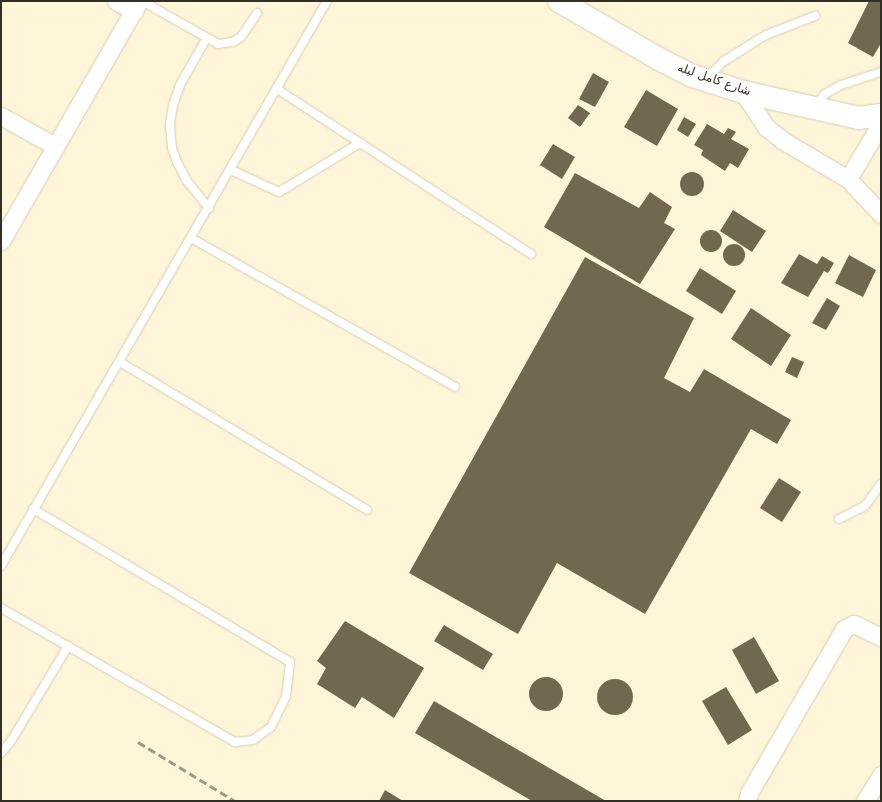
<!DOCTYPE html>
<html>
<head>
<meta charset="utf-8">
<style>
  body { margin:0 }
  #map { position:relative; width:882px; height:802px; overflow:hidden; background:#fff6da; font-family:"DejaVu Sans","Noto Sans Arabic",sans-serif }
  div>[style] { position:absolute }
  .building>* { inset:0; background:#70684f }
  .round { border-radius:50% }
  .roads { filter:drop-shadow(0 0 1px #d5cdb1) drop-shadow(0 0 1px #d5cdb1) }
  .lane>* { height:8px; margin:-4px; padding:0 4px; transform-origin:4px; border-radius:4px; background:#fff }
  .street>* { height:17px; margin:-8.5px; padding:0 8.5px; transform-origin:8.5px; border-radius:8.5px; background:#fff }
  .secondary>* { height:22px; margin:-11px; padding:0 11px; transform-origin:11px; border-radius:11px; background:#fff }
  .rail>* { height:3px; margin-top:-1.5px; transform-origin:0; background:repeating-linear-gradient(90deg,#9e9884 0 8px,transparent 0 12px) }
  span { translate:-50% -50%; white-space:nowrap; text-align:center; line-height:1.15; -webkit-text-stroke:4px #fff; paint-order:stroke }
  .street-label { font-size:12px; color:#322f24 }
  .frame { position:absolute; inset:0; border:2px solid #322f24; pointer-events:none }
</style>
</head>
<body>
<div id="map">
  <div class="building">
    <div style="clip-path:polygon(869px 1px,881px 1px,881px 43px,873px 57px,848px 43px)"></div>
    <div style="clip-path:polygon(593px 73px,609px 82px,595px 107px,579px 99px)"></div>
    <div style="clip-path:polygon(646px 90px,678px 109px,657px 146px,624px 127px)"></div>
    <div style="clip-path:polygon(578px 105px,590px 113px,580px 127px,568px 118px)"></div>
    <div style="clip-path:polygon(684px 117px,696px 124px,688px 137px,677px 130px)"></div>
    <div style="clip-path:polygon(707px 124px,724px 134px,728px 128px,736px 132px,731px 139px,749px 149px,738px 168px,730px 163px,725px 171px,701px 155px,703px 150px,694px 145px)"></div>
    <div style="clip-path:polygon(553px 144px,575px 157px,562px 179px,540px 165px)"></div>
    <div class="round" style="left:680px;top:172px;width:24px;height:24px"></div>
    <div style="clip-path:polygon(575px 173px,639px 208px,650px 192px,672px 207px,664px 223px,675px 229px,640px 284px,544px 227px)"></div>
    <div style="clip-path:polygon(733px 210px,766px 231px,752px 252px,720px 231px)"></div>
    <div class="round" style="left:700px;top:230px;width:22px;height:22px"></div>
    <div class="round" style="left:723px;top:244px;width:22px;height:22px"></div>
    <div style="clip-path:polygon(799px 254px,817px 264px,822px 256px,834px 263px,828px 273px,824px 271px,808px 297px,781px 283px)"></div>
    <div style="clip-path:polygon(849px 255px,876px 270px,863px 297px,835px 283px)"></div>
    <div style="clip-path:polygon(585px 257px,694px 318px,664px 378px,690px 392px,704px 369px,791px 420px,777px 444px,751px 429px,645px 614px,557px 563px,518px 634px,409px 573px)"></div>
    <div style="clip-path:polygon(700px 268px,736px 291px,722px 314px,686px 291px)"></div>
    <div style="clip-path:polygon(827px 298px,840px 306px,826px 330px,812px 323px)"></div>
    <div style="clip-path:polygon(751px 308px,791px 335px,771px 366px,731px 339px)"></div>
    <div style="clip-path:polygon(792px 357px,804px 362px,797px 378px,785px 372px)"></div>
    <div style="clip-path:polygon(779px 478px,801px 492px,782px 522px,760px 508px)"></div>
    <div style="clip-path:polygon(345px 621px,424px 668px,394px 718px,362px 697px,355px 708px,317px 684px,326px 668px,317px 661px)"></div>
    <div style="clip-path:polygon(444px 625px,493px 654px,483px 670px,434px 641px)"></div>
    <div style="clip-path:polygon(754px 637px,779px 681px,756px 694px,732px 650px)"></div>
    <div class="round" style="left:529px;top:677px;width:34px;height:34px"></div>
    <div class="round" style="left:597px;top:679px;width:36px;height:36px"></div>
    <div style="clip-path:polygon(726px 687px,752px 730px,728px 745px,702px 701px)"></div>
    <div style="clip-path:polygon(434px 701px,606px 801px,532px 801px,415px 733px)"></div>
    <div style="clip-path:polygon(385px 790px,403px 801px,379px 801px)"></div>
  </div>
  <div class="roads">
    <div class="lane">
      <div style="left:142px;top:1px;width:87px;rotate:29.5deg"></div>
      <div style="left:218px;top:44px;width:15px;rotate:-8deg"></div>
      <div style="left:233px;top:42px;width:9px;rotate:-32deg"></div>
      <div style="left:241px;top:37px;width:29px;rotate:-56deg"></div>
      <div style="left:206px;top:39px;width:53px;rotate:119.5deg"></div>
      <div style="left:180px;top:85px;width:21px;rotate:109deg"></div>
      <div style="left:173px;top:105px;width:20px;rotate:99deg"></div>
      <div style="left:170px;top:125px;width:23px;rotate:85deg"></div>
      <div style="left:172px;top:148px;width:15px;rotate:70deg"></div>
      <div style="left:177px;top:162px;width:21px;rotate:62deg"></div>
      <div style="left:187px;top:181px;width:35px;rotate:51deg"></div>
      <div style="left:707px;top:78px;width:24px;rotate:-45deg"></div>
      <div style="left:724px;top:61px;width:49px;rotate:-31.8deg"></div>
      <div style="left:766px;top:35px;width:53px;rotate:-21.2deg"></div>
      <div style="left:277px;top:89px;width:303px;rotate:33deg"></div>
      <div style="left:814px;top:106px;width:16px;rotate:-47deg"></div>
      <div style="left:825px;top:94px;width:18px;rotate:-29deg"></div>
      <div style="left:841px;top:85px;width:42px;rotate:-18deg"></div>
      <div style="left:231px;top:170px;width:53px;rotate:24.6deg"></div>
      <div style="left:279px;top:192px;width:95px;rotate:-31.2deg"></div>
      <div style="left:191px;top:238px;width:303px;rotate:29.4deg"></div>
      <div style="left:120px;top:362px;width:288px;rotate:30.9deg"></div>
      <div style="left:839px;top:519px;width:29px;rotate:-27deg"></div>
      <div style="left:865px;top:506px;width:27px;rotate:-54deg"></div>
      <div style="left:1px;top:566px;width:652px;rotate:-60.02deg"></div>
      <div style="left:1px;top:608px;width:270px;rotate:29.8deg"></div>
      <div style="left:235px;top:742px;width:18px;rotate:-6deg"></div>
      <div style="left:253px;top:740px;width:22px;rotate:-36deg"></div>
      <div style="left:271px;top:727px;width:34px;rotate:-64deg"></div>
      <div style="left:286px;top:696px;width:34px;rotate:-83deg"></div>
      <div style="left:290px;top:662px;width:299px;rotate:-149.2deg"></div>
      <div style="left:1px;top:753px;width:16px;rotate:-50deg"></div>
      <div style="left:11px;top:741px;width:111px;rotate:-59deg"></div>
    </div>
    <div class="street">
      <div style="left:116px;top:1px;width:21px;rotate:29deg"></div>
      <div style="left:743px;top:92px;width:42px;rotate:56.7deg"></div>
      <div style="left:766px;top:127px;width:21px;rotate:39deg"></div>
      <div style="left:782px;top:140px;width:77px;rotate:30.6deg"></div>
      <div style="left:848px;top:179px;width:48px;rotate:46.7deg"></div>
      <div style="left:1px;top:116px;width:62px;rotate:29.1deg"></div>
      <div style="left:848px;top:179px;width:57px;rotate:-59.4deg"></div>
      <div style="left:877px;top:130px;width:13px;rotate:-72deg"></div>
      <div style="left:1px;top:241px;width:277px;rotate:-60.1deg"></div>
      <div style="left:747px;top:801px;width:8px;rotate:-76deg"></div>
      <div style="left:749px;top:793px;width:190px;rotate:-59.9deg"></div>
      <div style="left:844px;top:629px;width:11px;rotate:-27deg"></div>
      <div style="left:854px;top:624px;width:30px;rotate:26deg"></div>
      <div style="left:865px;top:801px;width:31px;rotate:-58deg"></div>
    </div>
    <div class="secondary">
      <div style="left:559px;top:1px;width:116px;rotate:30.1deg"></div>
      <div style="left:659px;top:59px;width:38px;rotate:27deg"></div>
      <div style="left:693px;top:76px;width:52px;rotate:17.7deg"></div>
      <div style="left:743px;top:92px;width:119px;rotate:12.6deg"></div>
      <div style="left:859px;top:118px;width:22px;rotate:-8deg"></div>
    </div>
  </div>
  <div class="rail">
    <div style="left:138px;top:742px;width:114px;rotate:31.3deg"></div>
  </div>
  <div class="street-label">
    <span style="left:714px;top:80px;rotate:19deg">شارع كامل ليله</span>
  </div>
  <div class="frame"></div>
</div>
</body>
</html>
